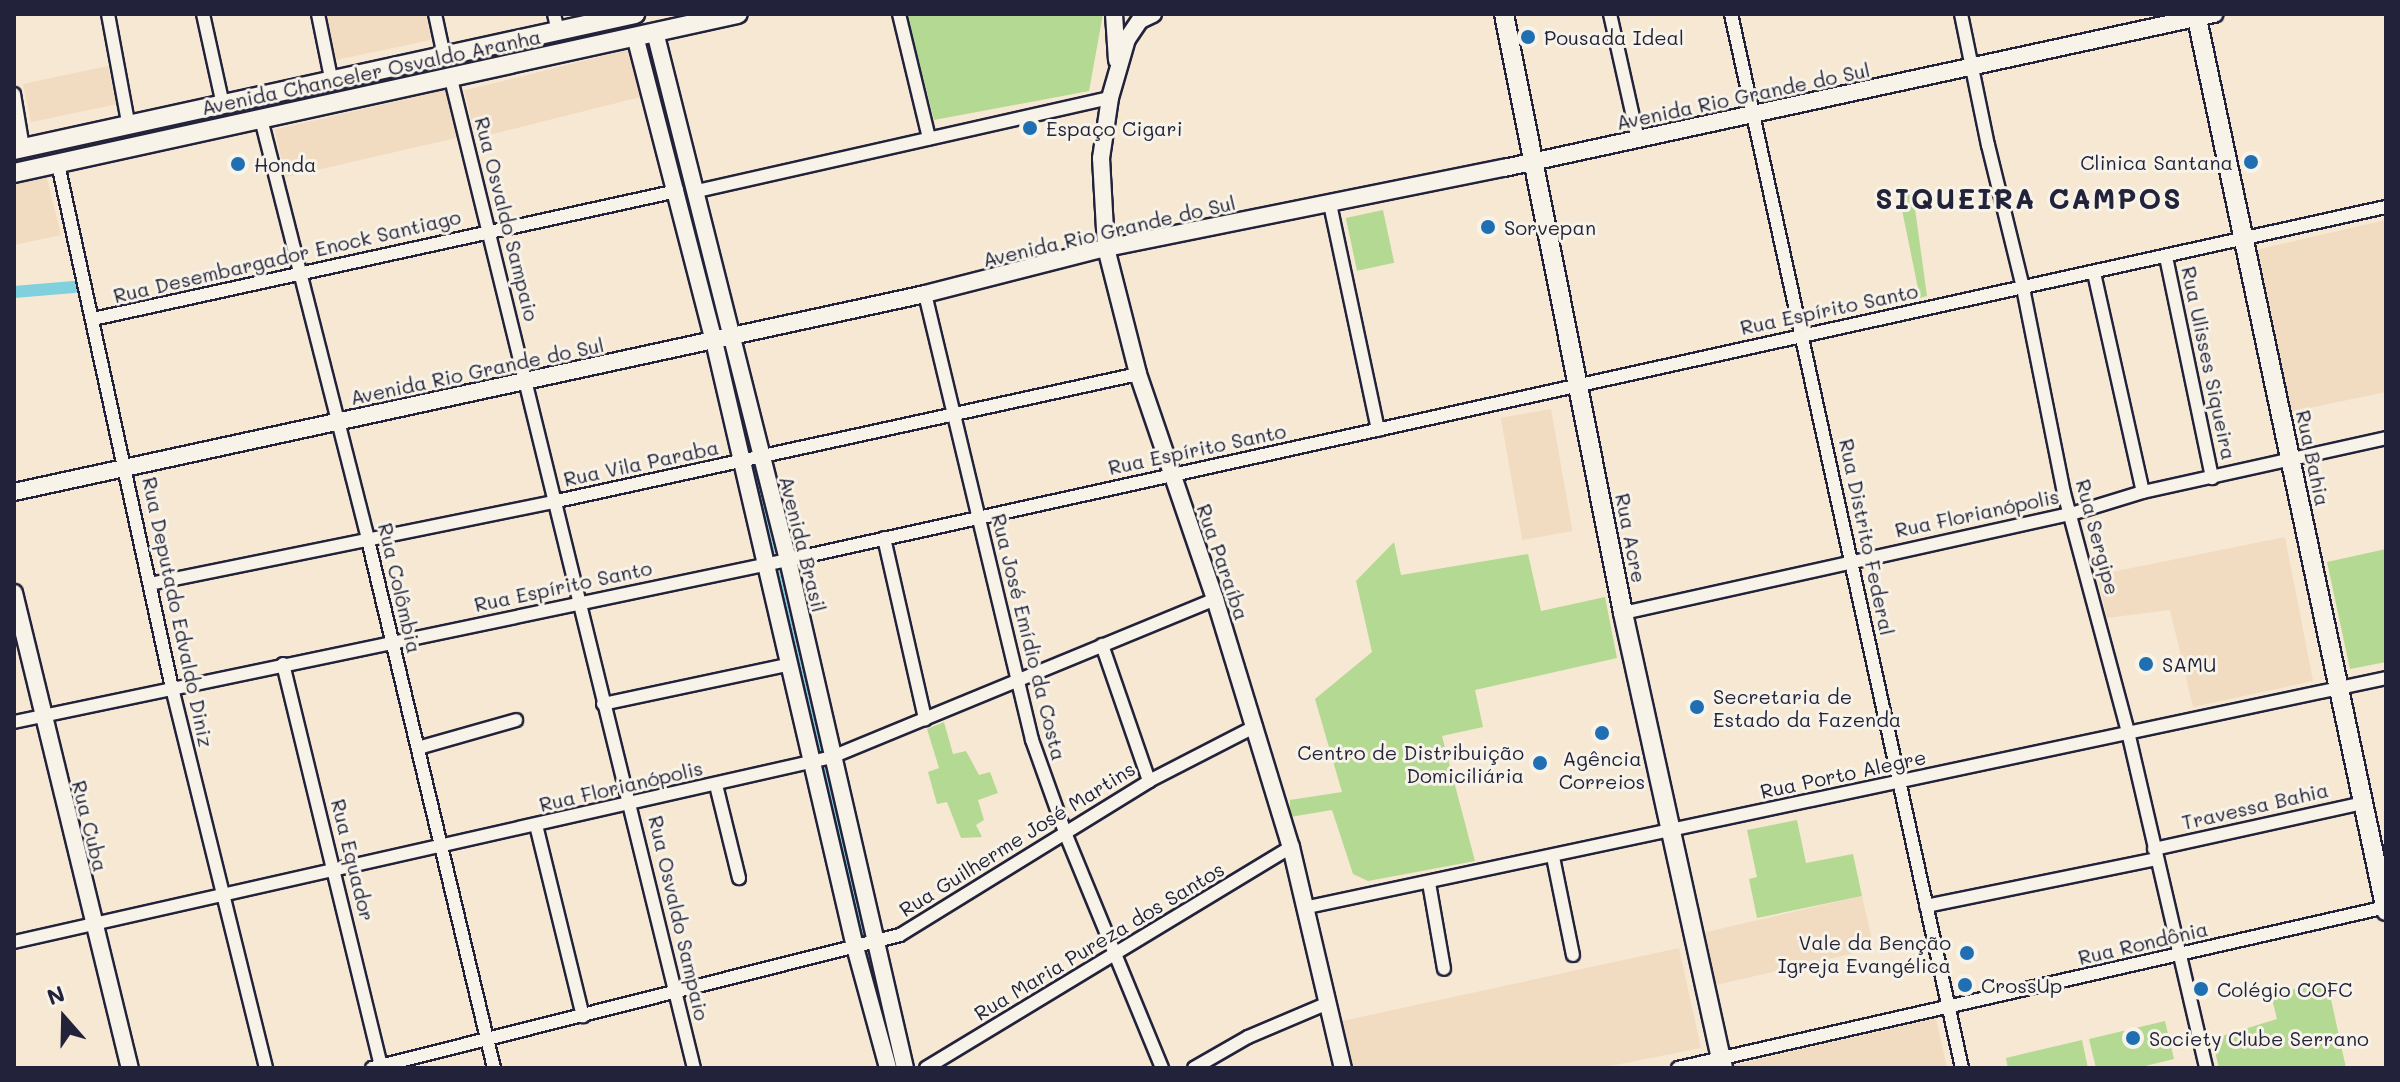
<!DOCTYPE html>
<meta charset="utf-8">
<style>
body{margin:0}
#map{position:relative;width:2400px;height:1082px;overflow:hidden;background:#f6e8d3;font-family:Mali,sans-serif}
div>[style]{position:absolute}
.built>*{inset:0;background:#f1dcc2;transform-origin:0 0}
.green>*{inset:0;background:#b4d993;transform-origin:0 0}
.stream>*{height:4px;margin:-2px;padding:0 2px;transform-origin:2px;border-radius:2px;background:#81d0dd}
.canal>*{height:12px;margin:-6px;padding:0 6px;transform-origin:6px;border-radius:6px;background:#81d0dd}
.roads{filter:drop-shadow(2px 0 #22223b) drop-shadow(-2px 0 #22223b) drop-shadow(0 2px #22223b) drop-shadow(0 -2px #22223b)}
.minor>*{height:12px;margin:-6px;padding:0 6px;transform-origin:6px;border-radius:6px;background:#f7f3e8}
.tertiary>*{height:16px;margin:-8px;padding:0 8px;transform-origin:8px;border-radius:8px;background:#f7f3e8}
.secondary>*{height:18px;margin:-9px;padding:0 9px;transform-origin:9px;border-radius:9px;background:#f7f3e8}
.dots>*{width:22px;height:22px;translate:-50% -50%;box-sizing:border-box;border:4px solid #f7f3e8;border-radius:50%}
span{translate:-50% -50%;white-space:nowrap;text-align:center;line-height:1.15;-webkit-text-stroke:6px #f7f3e8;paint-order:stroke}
.poi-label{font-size:20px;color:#22223b}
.left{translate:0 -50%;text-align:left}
.right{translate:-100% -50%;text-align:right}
.street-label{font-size:20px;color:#22223b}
.district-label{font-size:28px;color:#22223b;font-weight:700;letter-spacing:2px}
.frame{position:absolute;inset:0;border:16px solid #22223b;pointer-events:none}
.north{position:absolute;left:24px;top:978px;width:80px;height:80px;-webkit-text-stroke:6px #f7f3e8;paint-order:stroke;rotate:340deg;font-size:22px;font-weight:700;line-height:32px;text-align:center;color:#22223b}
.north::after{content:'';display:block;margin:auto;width:28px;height:36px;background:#22223b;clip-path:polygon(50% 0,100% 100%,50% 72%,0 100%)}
</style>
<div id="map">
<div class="built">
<div style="clip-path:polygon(326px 14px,426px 14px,431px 40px,336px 60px)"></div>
<div style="left:631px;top:49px;width:49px;height:172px;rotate:76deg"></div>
<div style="left:108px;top:66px;width:39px;height:87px;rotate:78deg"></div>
<div style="left:446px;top:90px;width:49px;height:176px;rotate:77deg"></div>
<div style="clip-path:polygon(46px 174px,61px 235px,14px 245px,14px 182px)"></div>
<div style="clip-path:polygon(2386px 220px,2386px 392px,2290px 412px,2256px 250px)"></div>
<div style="left:1551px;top:409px;width:124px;height:51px;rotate:80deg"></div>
<div style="clip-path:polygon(2285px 537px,2313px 681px,2193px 707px,2170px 610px,2107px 618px,2097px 575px)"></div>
<div style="left:1862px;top:896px;width:54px;height:164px;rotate:77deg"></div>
<div style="clip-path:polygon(1679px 948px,1701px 1048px,1600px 1068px,1351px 1068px,1342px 1021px)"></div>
<div style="clip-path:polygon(1936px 1018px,1947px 1068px,1729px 1068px,1729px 1066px)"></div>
</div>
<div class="green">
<div style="clip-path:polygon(907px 14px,1103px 14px,1089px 91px,934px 120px)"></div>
<div style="clip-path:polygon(1913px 194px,1927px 296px,1920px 298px,1899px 195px)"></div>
<div style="left:1383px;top:210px;width:54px;height:38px;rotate:78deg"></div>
<div style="clip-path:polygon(1394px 542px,1401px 575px,1528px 554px,1541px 611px,1605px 597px,1617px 658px,1475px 690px,1483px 727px,1442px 736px,1475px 861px,1368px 881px,1353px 874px,1332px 810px,1290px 817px,1290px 800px,1342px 792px,1315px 699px,1372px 652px,1356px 581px)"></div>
<div style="clip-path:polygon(2386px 549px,2386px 662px,2350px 669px,2327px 562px)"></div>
<div style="clip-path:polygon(944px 722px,953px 754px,966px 751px,979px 775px,990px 772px,998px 793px,978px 800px,984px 820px,976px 825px,982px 837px,961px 838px,947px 802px,937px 804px,928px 772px,939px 768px,927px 729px)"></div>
<div style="clip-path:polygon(1797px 820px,1806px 863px,1853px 854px,1862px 896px,1757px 918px,1749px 879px,1757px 877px,1747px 830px)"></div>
<div style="clip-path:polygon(2327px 981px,2346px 1068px,2219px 1068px,2212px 1039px,2277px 1019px,2271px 995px)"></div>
<div style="clip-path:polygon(2165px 1021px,2174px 1059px,2137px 1068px,2096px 1068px,2089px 1039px)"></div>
<div style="clip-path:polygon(2082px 1040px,2088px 1068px,2008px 1068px,2006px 1058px)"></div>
</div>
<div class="stream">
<div style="left:685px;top:192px;width:140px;rotate:76deg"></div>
<div style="left:725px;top:351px;width:102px;rotate:76.9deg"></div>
<div style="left:753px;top:469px;width:85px;rotate:76.5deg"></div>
<div style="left:778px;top:572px;width:183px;rotate:77deg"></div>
<div style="left:824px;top:769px;width:171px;rotate:77.2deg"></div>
<div style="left:866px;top:954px;width:99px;rotate:75.4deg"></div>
</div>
<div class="canal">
<div style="left:14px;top:292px;width:60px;rotate:-4.8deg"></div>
</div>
<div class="roads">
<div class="minor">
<div style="left:108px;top:14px;width:115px;rotate:79.5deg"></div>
<div style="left:203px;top:14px;width:93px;rotate:77.6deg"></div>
<div style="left:318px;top:14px;width:70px;rotate:78.5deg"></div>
<div style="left:435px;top:14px;width:43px;rotate:77.9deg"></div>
<div style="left:554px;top:14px;width:17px;rotate:77deg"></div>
<div style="left:899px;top:14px;width:128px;rotate:76.4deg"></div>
<div style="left:1610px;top:14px;width:128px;rotate:77.4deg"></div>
<div style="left:1731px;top:14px;width:1079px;rotate:77.64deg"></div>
<div style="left:1961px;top:14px;width:134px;rotate:78.4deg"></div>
<div style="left:1988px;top:145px;width:147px;rotate:76.2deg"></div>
<div style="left:2023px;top:288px;width:209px;rotate:78.7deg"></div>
<div style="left:2064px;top:493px;width:247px;rotate:75deg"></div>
<div style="left:2128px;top:732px;width:345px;rotate:76.9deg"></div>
<div style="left:451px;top:79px;width:1018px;rotate:76.2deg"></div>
<div style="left:14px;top:94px;width:55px;rotate:80.5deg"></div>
<div style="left:261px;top:119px;width:434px;rotate:75.7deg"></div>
<div style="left:368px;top:540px;width:543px;rotate:76.58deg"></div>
<div style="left:58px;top:164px;width:536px;rotate:77.73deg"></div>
<div style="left:172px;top:688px;width:391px;rotate:76.1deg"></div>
<div style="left:697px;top:191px;width:423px;rotate:-12.7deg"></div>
<div style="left:1330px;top:204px;width:231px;rotate:78deg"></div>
<div style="left:2166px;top:257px;width:226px;rotate:78.2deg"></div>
<div style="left:2094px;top:273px;width:224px;rotate:77.4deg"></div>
<div style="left:925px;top:294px;width:459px;rotate:76.5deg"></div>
<div style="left:1032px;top:740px;width:101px;rotate:70.3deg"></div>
<div style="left:1066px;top:835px;width:252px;rotate:67.6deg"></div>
<div style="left:93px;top:319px;width:598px;rotate:-12.36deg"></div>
<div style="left:884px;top:538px;width:186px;rotate:77.2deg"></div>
<div style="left:150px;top:584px;width:415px;rotate:-11.5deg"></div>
<div style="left:557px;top:501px;width:595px;rotate:-12.33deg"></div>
<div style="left:1623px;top:613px;width:459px;rotate:-12.5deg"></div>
<div style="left:2071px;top:514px;width:75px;rotate:-17deg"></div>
<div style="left:2143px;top:492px;width:249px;rotate:-12.5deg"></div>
<div style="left:1102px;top:645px;width:144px;rotate:70.9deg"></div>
<div style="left:283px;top:664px;width:414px;rotate:76.3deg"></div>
<div style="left:603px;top:704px;width:192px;rotate:-12deg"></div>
<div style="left:14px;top:722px;width:791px;rotate:-11.82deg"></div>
<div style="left:788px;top:560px;width:1637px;rotate:-12.46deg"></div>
<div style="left:418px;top:748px;width:102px;rotate:-15.9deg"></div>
<div style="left:716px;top:785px;width:96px;rotate:76.1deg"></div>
<div style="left:536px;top:825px;width:197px;rotate:76.2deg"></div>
<div style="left:2154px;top:849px;width:214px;rotate:-12.4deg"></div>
<div style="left:1553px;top:857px;width:100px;rotate:78.5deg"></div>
<div style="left:1429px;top:883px;width:87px;rotate:80.1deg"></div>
<div style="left:1926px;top:906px;width:236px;rotate:-11.5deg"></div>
<div style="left:1308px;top:907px;width:1102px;rotate:-11.99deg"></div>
<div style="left:14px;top:942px;width:839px;rotate:-12.74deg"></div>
<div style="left:832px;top:757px;width:414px;rotate:-22.4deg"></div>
<div style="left:372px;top:1068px;width:544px;rotate:-14.14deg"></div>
<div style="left:900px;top:935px;width:293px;rotate:-31.7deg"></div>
<div style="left:1149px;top:781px;width:120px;rotate:-27.2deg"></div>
<div style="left:926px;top:1068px;width:427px;rotate:-31.2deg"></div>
<div style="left:1194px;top:1068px;width:62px;rotate:-29.9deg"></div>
<div style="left:1248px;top:1037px;width:87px;rotate:-23deg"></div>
<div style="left:1678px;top:1068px;width:726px;rotate:-12.81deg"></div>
</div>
<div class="tertiary">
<div style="left:1114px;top:14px;width:46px;rotate:86.3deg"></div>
<div style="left:1153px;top:14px;width:14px;rotate:155deg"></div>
<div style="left:1140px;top:20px;width:23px;rotate:124deg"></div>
<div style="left:1127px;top:39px;width:61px;rotate:106.1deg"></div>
<div style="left:1110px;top:98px;width:61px;rotate:98.5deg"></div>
<div style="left:1101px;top:158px;width:90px;rotate:86.8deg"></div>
<div style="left:1106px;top:248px;width:130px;rotate:75.7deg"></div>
<div style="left:1138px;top:374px;width:238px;rotate:71.1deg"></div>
<div style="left:1215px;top:599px;width:259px;rotate:73deg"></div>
<div style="left:1291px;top:847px;width:227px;rotate:76.8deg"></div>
<div style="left:655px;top:32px;width:544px;rotate:75.86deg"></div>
<div style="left:788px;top:560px;width:521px;rotate:77.03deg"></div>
<div style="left:635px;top:36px;width:315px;rotate:75.5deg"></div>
<div style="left:714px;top:341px;width:622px;rotate:76.9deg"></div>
<div style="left:855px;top:947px;width:125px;rotate:74.7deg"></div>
<div style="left:14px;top:492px;width:932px;rotate:-12.26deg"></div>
<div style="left:925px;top:294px;width:187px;rotate:-14.3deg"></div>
<div style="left:1106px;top:248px;width:406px;rotate:-11.4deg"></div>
<div style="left:1504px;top:168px;width:727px;rotate:-12.24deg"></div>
<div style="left:14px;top:593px;width:489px;rotate:76.3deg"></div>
</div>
<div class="secondary">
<div style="left:1504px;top:14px;width:611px;rotate:78.76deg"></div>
<div style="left:1623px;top:613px;width:466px;rotate:77.6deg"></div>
<div style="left:2196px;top:14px;width:917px;rotate:78.04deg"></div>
<div style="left:14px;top:150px;width:636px;rotate:-12.35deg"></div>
<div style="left:14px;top:173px;width:741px;rotate:-12.39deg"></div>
</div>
</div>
<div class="dots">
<div style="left:1528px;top:37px;background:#1f6fb2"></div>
<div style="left:1030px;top:128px;background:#1f6fb2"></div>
<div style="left:2251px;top:162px;background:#1f6fb2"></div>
<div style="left:238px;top:164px;background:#1f6fb2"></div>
<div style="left:1488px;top:227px;background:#1f6fb2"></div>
<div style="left:2146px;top:664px;background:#1f6fb2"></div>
<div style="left:1697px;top:707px;background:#1f6fb2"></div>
<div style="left:1602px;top:733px;background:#1f6fb2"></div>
<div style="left:1540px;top:763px;background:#1f6fb2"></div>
<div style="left:1967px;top:953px;background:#1f6fb2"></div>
<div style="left:1965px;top:985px;background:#1f6fb2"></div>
<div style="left:2201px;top:989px;background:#1f6fb2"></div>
<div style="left:2133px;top:1038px;background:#1f6fb2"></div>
</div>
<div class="poi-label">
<span class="left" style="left:1544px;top:37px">Pousada Ideal</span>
<span class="left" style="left:1046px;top:128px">Espaço Cigari</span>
<span class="right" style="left:2233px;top:162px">Clinica Santana</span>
<span class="left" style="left:254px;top:164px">Honda</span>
<span class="left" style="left:1504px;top:227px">Sorvepan</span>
<span class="left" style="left:2162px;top:664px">SAMU</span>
<span class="left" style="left:1713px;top:708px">Secretaria de<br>Estado da Fazenda</span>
<span class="right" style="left:1524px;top:764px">Centro de Distribuição<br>Domiciliária</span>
<span style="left:1602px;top:770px">Agência<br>Correios</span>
<span class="right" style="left:1951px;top:954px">Vale da Benção<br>Igreja Evangélica</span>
<span class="left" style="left:1981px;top:985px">CrossUp</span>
<span class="left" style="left:2217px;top:989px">Colégio COFC</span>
<span class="left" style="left:2149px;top:1038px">Society Clube Serrano</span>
</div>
<div class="street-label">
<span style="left:371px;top:72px;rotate:-12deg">Avenida Chanceler Osvaldo Aranha</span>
<span style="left:1743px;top:96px;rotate:-12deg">Avenida Rio Grande do Sul</span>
<span style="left:507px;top:219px;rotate:76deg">Rua Osvaldo Sampaio</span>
<span style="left:1109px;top:231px;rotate:-13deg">Avenida Rio Grande do Sul</span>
<span style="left:287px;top:256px;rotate:-13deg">Rua Desembargador Enock Santiago</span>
<span style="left:1829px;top:309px;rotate:-12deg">Rua Espírito Santo</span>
<span style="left:2209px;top:363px;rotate:78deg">Rua Ulisses Siqueira</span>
<span style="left:477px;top:371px;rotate:-12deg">Avenida Rio Grande do Sul</span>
<span style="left:1197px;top:449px;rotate:-12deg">Rua Espírito Santo</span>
<span style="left:2313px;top:458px;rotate:78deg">Rua Bahia</span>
<span style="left:641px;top:463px;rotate:-12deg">Rua Vila Paraba</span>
<span style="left:1977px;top:513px;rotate:-12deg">Rua Florianópolis</span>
<span style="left:1867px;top:537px;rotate:78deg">Rua Distrito Federal</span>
<span style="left:2098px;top:537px;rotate:75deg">Rua Sergipe</span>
<span style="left:1631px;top:538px;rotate:79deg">Rua Acre</span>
<span style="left:803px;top:544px;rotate:76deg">Avenida Brasil</span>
<span style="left:1223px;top:562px;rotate:71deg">Rua Paraíba</span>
<span style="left:563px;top:586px;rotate:-12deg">Rua Espírito Santo</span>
<span style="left:400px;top:588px;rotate:77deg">Rua Colômbia</span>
<span style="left:178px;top:612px;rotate:78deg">Rua Deputado Edvaldo Diniz</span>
<span style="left:1029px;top:637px;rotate:76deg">Rua José Emídio da Costa</span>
<span style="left:1843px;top:774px;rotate:-12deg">Rua Porto Alegre</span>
<span style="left:621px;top:786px;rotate:-13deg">Rua Florianópolis</span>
<span style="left:2255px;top:806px;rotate:-13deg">Travessa Bahia</span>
<span style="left:90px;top:826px;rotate:76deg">Rua Cuba</span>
<span style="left:1017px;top:839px;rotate:-32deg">Rua Guilherme José Martins</span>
<span style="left:353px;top:860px;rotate:76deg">Rua Equador</span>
<span style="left:679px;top:918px;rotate:77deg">Rua Osvaldo Sampaio</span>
<span style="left:1099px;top:941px;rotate:-31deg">Rua Maria Pureza dos Santos</span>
<span style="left:2143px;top:943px;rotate:-13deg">Rua Rondônia</span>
</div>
<div class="district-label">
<span style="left:2029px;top:198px">SIQUEIRA CAMPOS</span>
</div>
<div class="frame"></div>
<div class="north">N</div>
</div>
